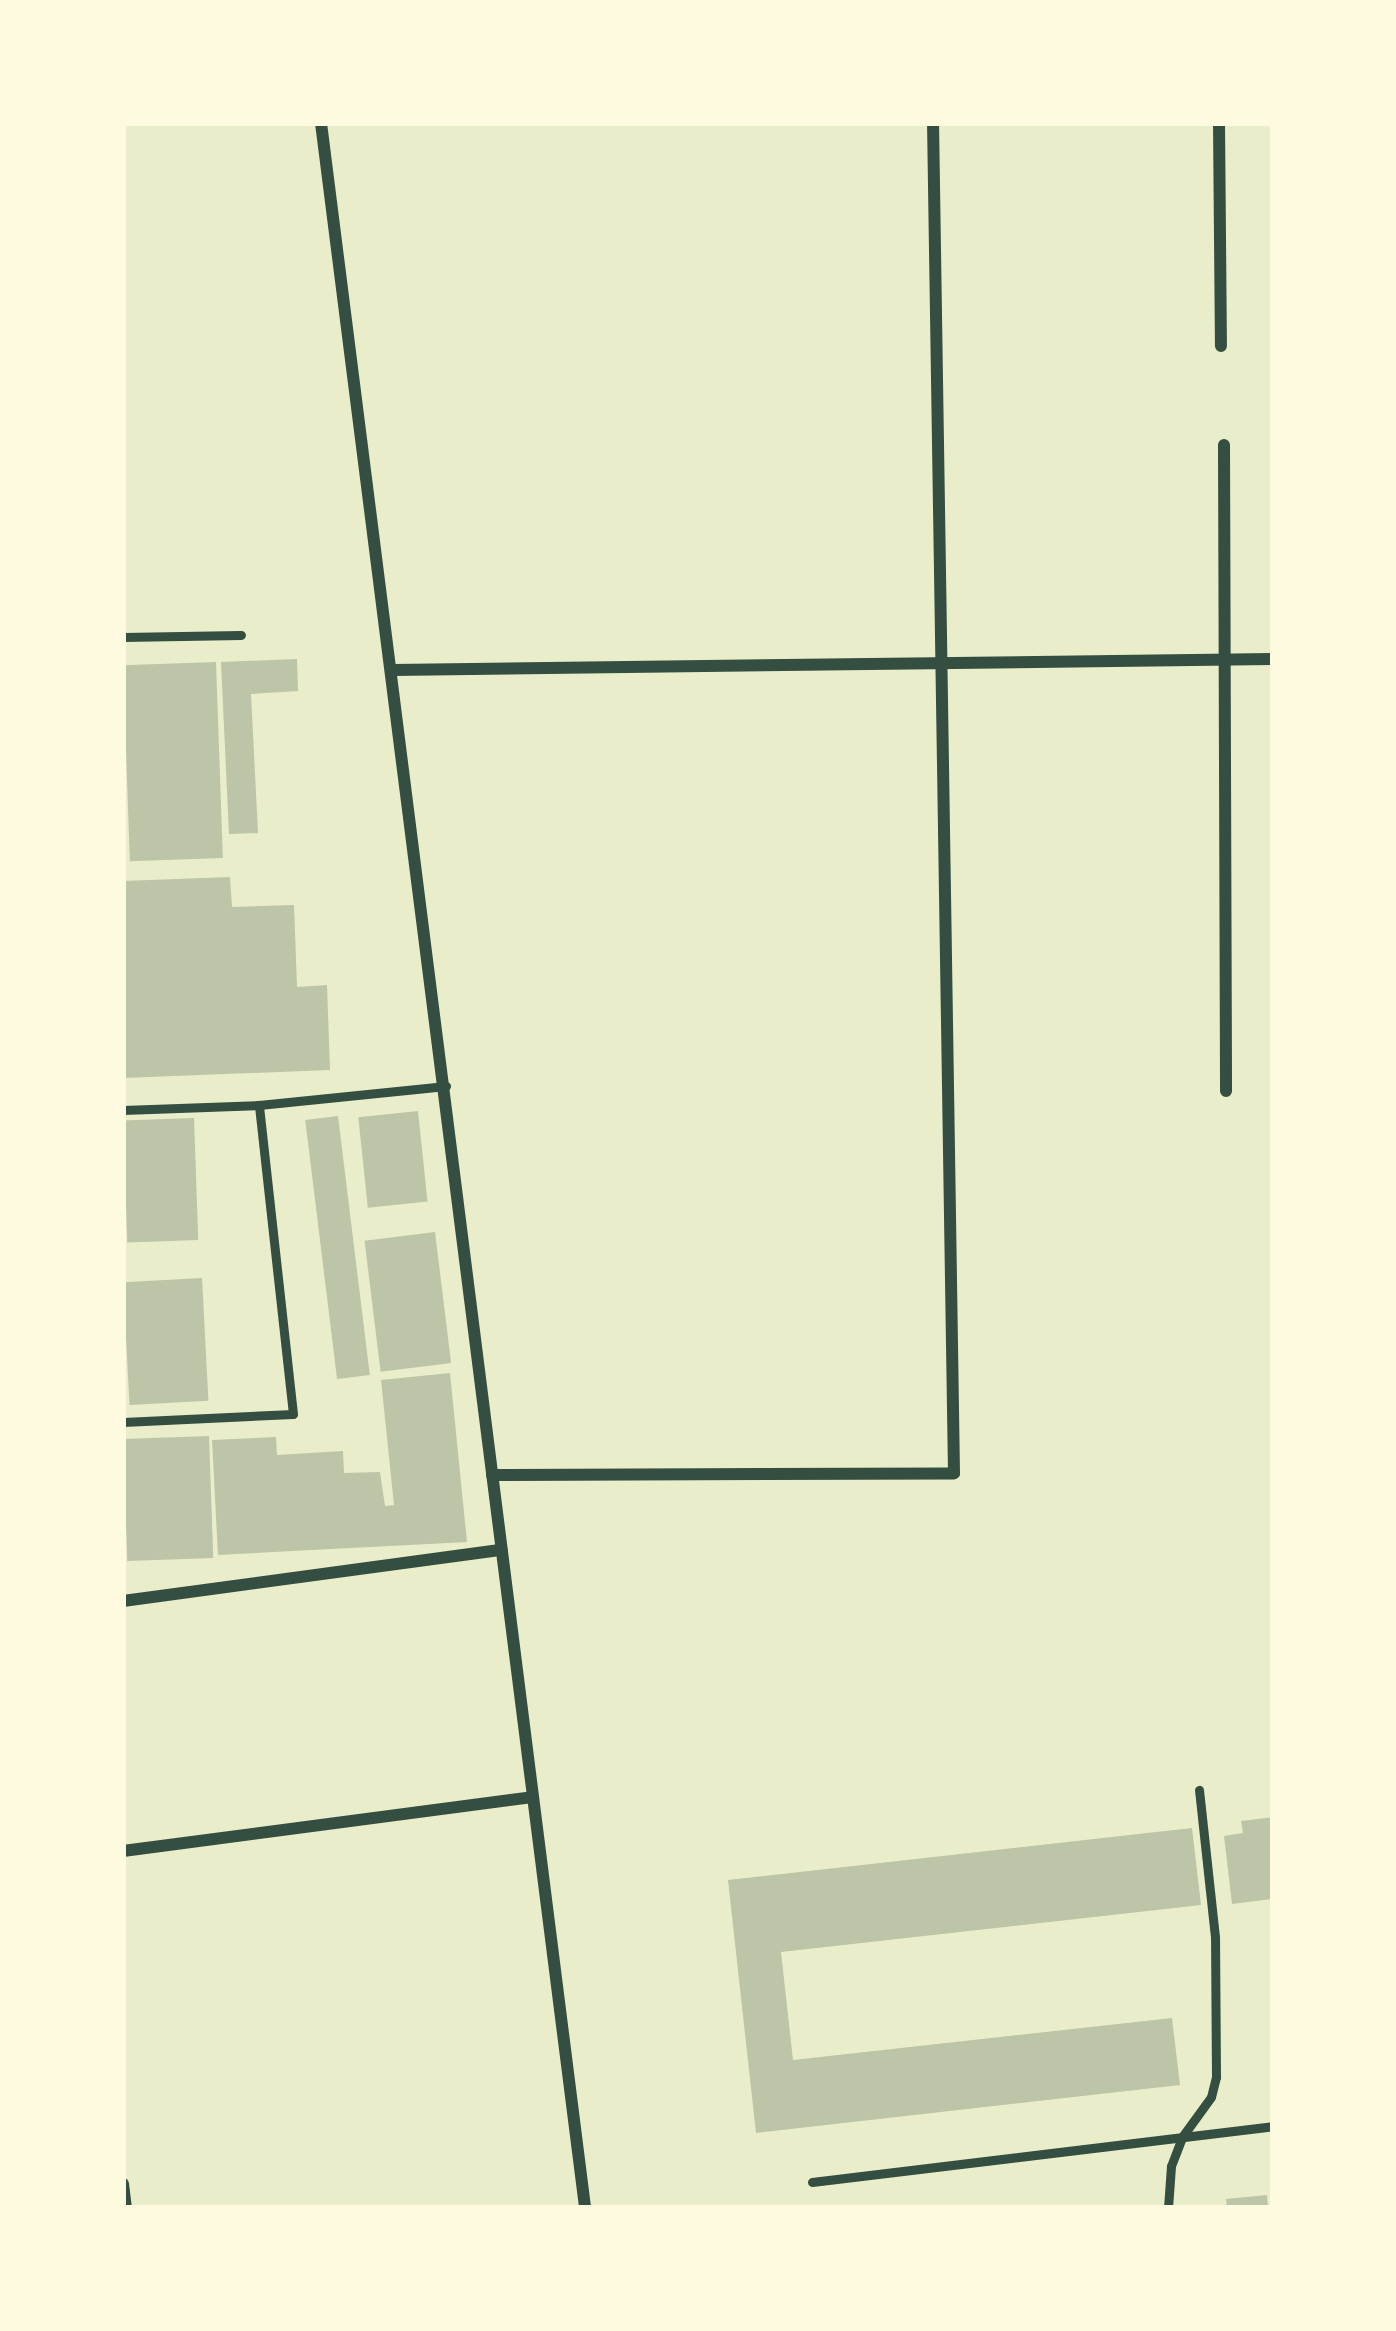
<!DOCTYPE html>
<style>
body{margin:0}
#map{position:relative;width:1396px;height:2331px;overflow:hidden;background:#e9edc9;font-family:Ubuntu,sans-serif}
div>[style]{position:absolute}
.building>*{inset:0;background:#bcc5a7;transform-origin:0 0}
.service>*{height:9px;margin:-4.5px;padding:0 4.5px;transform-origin:4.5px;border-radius:4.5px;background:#344e41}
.minor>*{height:12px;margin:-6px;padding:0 6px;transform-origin:6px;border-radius:6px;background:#344e41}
span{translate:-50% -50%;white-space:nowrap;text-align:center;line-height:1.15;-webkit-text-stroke:9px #fefae0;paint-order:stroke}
.frame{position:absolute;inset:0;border:126px solid #fefae0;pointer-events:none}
</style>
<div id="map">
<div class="building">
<div style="clip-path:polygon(297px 659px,298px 691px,251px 694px,258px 833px,229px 834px,221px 662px)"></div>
<div style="left:216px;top:662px;width:196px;height:93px;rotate:88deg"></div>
<div style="clip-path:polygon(230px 877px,232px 907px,294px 905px,297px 987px,327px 985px,330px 1070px,123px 1078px,123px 881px)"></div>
<div style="left:418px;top:1111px;width:91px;height:60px;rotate:84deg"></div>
<div style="left:338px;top:1116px;width:261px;height:33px;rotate:83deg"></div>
<div style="left:194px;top:1118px;width:122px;height:71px;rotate:88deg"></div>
<div style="left:435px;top:1232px;width:132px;height:71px;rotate:83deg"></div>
<div style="left:202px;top:1278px;width:123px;height:79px;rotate:87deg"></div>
<div style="clip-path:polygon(450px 1373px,467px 1542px,218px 1555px,212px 1440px,276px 1437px,277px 1455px,343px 1451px,344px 1473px,380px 1472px,385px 1506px,394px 1505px,381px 1380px)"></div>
<div style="left:209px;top:1436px;width:122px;height:86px;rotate:88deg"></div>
<div style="clip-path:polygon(1273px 1817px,1273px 1899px,1232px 1904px,1224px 1836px,1243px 1833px,1241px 1821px)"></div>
<div style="clip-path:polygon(1192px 1828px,1201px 1905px,781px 1952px,793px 2060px,1172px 2018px,1180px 2085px,756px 2133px,728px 1880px)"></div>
<div style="clip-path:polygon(1267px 2195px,1268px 2208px,1227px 2208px,1226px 2199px)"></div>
</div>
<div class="service">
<div style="left:123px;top:637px;width:118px;rotate:-1deg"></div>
<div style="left:123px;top:1110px;width:136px;rotate:-2.1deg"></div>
<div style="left:259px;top:1105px;width:188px;rotate:-5.8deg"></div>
<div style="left:123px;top:1422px;width:170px;rotate:-2.7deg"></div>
<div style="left:293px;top:1414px;width:311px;rotate:-96.3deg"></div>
<div style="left:812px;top:2182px;width:464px;rotate:-6.9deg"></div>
<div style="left:1168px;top:2208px;width:42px;rotate:-85.9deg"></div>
<div style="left:1171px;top:2166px;width:31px;rotate:-69deg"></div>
<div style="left:1182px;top:2137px;width:49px;rotate:-54.1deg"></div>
<div style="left:1211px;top:2097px;width:21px;rotate:-76deg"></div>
<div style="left:1216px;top:2077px;width:140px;rotate:-90.4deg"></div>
<div style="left:1215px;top:1937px;width:148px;rotate:-96.2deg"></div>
</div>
<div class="minor">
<div style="left:321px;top:123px;width:2102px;rotate:82.78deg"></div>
<div style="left:1219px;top:123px;width:223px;rotate:89.5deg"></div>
<div style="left:1224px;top:445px;width:646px;rotate:89.82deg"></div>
<div style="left:393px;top:670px;width:880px;rotate:-0.72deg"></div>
<div style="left:492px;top:1475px;width:462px;rotate:-0.2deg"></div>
<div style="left:954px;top:1473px;width:1350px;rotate:-90.89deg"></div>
<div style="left:123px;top:1601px;width:382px;rotate:-7.7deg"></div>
<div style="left:123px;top:1851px;width:413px;rotate:-7.5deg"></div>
<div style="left:123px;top:2184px;width:24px;rotate:83deg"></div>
</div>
<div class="frame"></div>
</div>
